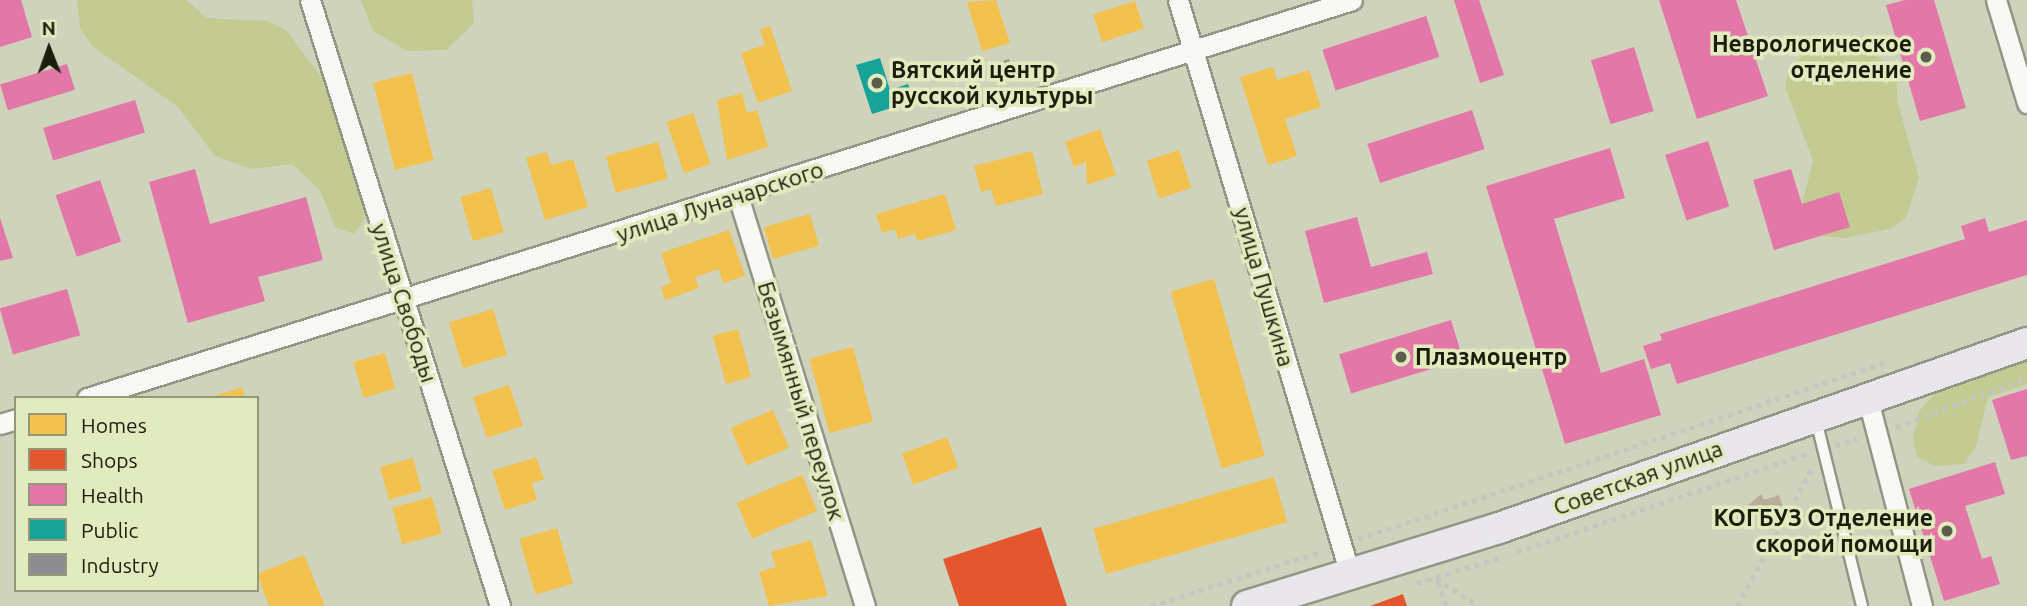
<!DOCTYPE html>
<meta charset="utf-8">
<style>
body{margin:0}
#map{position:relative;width:2027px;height:606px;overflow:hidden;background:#cfd3bc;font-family:Ubuntu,sans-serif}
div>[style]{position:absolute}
.green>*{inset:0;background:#c3cb93}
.homes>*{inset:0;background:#f2c14e;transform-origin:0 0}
.shops>*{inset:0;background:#e4572e}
.health>*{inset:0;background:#e377a8;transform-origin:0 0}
.public>*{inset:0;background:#17a398}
.industry>*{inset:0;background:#8d8d92;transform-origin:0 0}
.building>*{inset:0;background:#baad98}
.path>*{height:4.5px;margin-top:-2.25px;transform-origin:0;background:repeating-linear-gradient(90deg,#c5c6bf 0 5px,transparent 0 10px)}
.roads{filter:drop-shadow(2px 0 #939684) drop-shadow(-2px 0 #939684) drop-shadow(0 2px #939684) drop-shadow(0 -2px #939684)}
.lane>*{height:10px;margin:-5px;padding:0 5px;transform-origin:5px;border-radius:5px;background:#f8f8f5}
.street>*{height:19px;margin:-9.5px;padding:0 9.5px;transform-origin:9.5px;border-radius:9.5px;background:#f8f8f5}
.primary>*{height:30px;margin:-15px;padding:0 15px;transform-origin:15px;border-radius:15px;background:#e9e7ec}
.dots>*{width:19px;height:19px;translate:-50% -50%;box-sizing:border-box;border:4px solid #e2eabf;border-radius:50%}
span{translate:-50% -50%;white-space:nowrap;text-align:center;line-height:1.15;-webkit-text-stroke:7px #e2eabf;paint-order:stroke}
.poi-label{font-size:23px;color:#1b1e0d;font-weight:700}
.right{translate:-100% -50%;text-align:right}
.left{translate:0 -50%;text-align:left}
.street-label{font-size:23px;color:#1b1e0d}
.legend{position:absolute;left:14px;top:396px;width:245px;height:196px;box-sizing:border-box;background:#e2eabf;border:2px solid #929878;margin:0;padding:9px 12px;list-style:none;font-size:21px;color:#1b1e0d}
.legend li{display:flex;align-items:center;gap:14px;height:35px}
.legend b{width:35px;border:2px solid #929878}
.north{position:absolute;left:14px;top:14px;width:70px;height:70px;-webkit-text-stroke:5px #e2eabf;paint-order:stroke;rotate:359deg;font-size:19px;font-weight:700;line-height:28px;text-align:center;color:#1b1e0d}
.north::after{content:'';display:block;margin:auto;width:24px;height:32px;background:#1b1e0d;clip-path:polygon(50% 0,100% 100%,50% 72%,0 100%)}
</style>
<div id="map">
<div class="green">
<div style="clip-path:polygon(77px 0,186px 0,207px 18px,268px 21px,286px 30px,322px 78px,362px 198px,365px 218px,354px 234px,335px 227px,320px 190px,292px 164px,252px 169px,215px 156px,178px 107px,92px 46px,80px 29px)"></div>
<div style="clip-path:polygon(361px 0,472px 0,474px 23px,446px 50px,407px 51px,373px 31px)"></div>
<div style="clip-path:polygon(1844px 43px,1864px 47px,1897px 70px,1897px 100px,1919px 178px,1906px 218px,1890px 229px,1844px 238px,1822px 236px,1805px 224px,1802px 204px,1813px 161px,1785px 87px,1789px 67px,1804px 55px)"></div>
<div style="clip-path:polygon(2027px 360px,2027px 384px,1988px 397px,1976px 447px,1964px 464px,1935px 466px,1917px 457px,1913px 437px,1919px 411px,1938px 390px)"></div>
</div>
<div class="homes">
<div style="clip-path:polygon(996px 0,1010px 43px,982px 51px,967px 2px)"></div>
<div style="left:1135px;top:1px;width:29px;height:44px;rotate:72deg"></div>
<div style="clip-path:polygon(770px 26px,792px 91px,758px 103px,741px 53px,765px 45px,760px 29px)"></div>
<div style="clip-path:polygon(1273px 67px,1277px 80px,1309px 70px,1321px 107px,1285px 119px,1297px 156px,1268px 165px,1240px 77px)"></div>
<div style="left:412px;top:73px;width:90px;height:40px;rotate:76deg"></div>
<div style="clip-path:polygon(742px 93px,747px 113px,757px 110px,768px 147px,727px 160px,717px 100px)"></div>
<div style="left:693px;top:113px;width:54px;height:28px;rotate:71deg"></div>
<div style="clip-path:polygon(1100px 129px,1116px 175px,1087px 185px,1086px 162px,1074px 167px,1065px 142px)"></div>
<div style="left:658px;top:142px;width:38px;height:54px;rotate:75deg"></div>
<div style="left:1179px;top:150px;width:40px;height:34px;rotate:72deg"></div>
<div style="clip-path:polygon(1032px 151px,1043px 194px,996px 206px,991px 189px,981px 192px,974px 166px)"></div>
<div style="clip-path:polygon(547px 152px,551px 165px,573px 159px,588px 207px,545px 220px,526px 158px)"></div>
<div style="left:491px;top:188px;width:46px;height:32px;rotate:74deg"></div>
<div style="clip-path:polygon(945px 194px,956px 230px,917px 241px,915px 234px,898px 239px,895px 229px,882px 233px,876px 214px)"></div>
<div style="left:810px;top:214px;width:33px;height:48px;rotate:74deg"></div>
<div style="clip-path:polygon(729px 230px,745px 276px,723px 283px,719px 269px,695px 277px,699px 288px,665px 300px,661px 287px,671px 283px,661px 253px)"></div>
<div style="left:1214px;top:279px;width:184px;height:45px;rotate:74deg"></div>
<div style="left:493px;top:309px;width:48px;height:46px;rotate:73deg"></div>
<div style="left:738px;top:329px;width:50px;height:26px;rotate:75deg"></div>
<div style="left:853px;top:347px;width:77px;height:45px;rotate:75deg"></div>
<div style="left:385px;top:353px;width:37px;height:33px;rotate:74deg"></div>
<div style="left:509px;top:385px;width:43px;height:38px;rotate:71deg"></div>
<div style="clip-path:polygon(242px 387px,245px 398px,212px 398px,212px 397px)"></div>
<div style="left:773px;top:410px;width:41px;height:46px;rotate:67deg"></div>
<div style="left:947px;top:437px;width:33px;height:48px;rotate:70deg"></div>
<div style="clip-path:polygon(536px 457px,544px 479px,532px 483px,537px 500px,505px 510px,492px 471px)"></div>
<div style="left:413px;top:458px;width:34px;height:34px;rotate:75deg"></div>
<div style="left:802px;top:475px;width:39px;height:71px;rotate:67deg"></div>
<div style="left:1274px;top:477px;width:47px;height:188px;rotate:74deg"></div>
<div style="left:432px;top:497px;width:38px;height:41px;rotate:75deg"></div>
<div style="left:557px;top:528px;width:58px;height:39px;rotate:74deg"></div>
<div style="clip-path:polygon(811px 540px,828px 596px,769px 606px,759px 572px,776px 567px,771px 552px)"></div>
<div style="clip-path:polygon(304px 555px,325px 606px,269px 606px,257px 574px)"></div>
</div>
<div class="shops">
<div style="clip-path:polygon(1041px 527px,1067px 606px,959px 606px,943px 559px)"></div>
<div style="clip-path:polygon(1403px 594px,1407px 606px,1370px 606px)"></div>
</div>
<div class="health">
<div style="clip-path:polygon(0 0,21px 0,32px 37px,0 47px)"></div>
<div style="clip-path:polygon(1454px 0,1479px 0,1504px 75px,1480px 83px)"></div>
<div style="clip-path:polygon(1659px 0,1736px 0,1768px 96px,1697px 119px)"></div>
<div style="clip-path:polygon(1905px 0,1934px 0,1966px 108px,1920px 121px,1886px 5px)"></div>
<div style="left:1426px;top:16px;width:43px;height:109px;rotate:72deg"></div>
<div style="left:1634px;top:47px;width:67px;height:45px;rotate:73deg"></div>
<div style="left:67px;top:64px;width:27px;height:70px;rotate:73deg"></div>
<div style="left:135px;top:100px;width:34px;height:96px;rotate:73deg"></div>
<div style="left:1472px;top:110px;width:41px;height:110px;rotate:72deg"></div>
<div style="left:1708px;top:141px;width:69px;height:45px;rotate:72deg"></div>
<div style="clip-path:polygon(1610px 148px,1625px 198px,1554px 219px,1601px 373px,1644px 359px,1661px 415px,1565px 444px,1486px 186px)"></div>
<div style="clip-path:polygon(195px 169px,210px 224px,306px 197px,323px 260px,258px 277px,265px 301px,188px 323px,149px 182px)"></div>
<div style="clip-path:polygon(1791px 169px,1802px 204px,1839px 192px,1850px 227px,1774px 250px,1753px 180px)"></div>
<div style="left:100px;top:180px;width:65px;height:47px;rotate:71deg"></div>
<div style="clip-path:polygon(1357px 217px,1371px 267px,1427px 252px,1433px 274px,1324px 303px,1305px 231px)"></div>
<div style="clip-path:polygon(0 218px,13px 258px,0 261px)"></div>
<div style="clip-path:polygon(1985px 218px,1989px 232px,2027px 220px,2027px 275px,1677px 384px,1670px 363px,1651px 369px,1643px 346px,1662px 340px,1660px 334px,1965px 239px,1961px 226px)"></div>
<div style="left:67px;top:289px;width:48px;height:70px;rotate:74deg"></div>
<div style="left:1451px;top:320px;width:41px;height:117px;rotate:73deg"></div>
<div style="clip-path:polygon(2027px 389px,2027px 456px,2011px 460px,1992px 400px)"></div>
<div style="clip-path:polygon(1995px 462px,2005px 494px,1965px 506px,1982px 559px,1991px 556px,2000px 584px,1944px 601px,1909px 489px)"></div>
</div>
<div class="public">
<div style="clip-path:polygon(880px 58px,890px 90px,908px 84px,914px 101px,872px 114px,856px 65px)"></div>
</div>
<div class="industry">
<div style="left:1009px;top:59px;width:13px;height:23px;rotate:72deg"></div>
</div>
<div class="building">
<div style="clip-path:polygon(1761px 494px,1764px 500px,1779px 495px,1783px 507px,1750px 518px,1746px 507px)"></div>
</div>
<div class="path">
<div style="left:1896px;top:427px;width:140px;rotate:-20.5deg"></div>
<div style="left:1835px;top:445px;width:23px;rotate:-15deg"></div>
<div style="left:1358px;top:539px;width:558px;rotate:-18.5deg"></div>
<div style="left:1517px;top:552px;width:309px;rotate:-18.7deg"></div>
<div style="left:1417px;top:583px;width:89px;rotate:-17deg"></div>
<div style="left:1151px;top:606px;width:181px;rotate:-17.7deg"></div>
<div style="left:1446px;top:606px;width:29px;rotate:-110deg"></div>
<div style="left:1436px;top:579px;width:51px;rotate:32.1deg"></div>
<div style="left:1737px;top:606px;width:156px;rotate:-61.3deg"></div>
</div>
<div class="roads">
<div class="lane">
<div style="left:1816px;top:420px;width:192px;rotate:76.1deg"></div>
</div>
<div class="street">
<div style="left:310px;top:0;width:635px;rotate:72.59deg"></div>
<div style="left:1178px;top:0;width:599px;rotate:73.32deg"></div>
<div style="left:1996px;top:0;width:108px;rotate:73.2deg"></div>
<div style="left:738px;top:196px;width:429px;rotate:72.8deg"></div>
<div style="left:87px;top:398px;width:1326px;rotate:-17.46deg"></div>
<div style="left:1868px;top:400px;width:213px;rotate:75.3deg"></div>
<div style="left:0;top:424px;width:17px;rotate:-17deg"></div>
</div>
<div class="primary">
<div style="left:1247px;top:606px;width:261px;rotate:-17.2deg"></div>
<div style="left:1496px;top:529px;width:563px;rotate:-19.3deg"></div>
</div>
</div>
<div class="dots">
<div style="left:1926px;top:57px;background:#5a5d4a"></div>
<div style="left:877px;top:83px;background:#5a5d4a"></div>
<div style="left:1401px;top:357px;background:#5a5d4a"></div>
<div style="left:1947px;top:531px;background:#5a5d4a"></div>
</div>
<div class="poi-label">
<span class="right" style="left:1912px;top:57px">Неврологическое<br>отделение</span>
<span class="left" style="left:891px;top:83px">Вятский центр<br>русской культуры</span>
<span class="left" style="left:1415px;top:357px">Плазмоцентр</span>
<span class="right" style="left:1933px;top:531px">КОГБУЗ Отделение<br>скорой помощи</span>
</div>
<div class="street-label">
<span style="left:720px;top:202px;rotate:-18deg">улица Луначарского</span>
<span style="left:1264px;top:287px;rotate:74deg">улица Пушкина</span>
<span style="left:404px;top:303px;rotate:72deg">улица Свободы</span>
<span style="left:801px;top:401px;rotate:73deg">Безымянный переулок</span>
<span style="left:1638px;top:478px;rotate:-20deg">Советская улица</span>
</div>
<ul class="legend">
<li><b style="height:19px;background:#f2c14e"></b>Homes</li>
<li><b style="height:19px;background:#e4572e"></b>Shops</li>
<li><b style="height:19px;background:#e377a8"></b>Health</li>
<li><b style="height:19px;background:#17a398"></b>Public</li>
<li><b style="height:19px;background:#8d8d92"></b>Industry</li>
</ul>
<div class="north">N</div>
</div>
